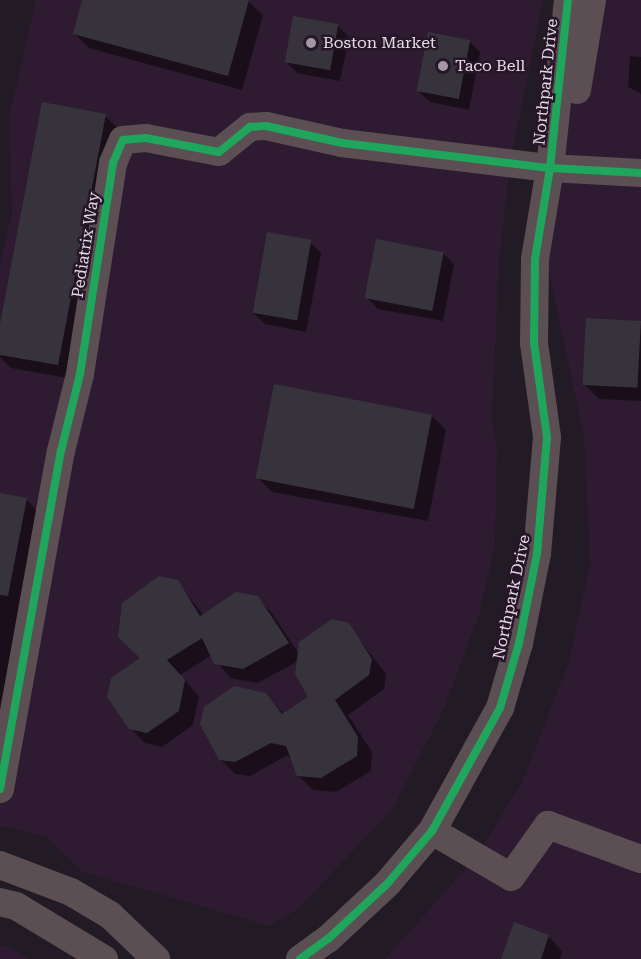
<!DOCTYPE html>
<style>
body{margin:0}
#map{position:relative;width:641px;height:959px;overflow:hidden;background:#221a24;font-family:"Roboto Serif",serif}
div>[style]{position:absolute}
.built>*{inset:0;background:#2f1b31}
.shadow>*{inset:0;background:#0007}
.building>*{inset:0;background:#37333c;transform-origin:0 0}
.minor>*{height:28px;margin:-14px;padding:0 14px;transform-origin:14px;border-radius:14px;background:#5b4f54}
.cycleway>*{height:8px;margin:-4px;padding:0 4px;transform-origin:4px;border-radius:4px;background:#20a55d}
.dots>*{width:16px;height:16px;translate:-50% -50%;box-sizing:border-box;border:3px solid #261628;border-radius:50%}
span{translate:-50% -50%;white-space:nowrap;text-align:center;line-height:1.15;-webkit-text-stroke:5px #261628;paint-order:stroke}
.poi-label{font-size:16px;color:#e7dbe8}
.left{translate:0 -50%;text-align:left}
.street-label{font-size:16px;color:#e7dbe8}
</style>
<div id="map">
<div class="built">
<div style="clip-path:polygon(36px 0,543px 0,510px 163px,499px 263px,492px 418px,497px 446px,495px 546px,479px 615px,445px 706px,394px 807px,299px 908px,270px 926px,83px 872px,46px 837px,0 826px,0 263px,12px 213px,9px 117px)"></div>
<div style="clip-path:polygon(592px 0,641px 0,641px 959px,385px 959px,476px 857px,522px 782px,569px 662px,590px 564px,584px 437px,548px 267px,564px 144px)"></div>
<div style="clip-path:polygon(0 945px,9px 947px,28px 959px,0 959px)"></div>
</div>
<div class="shadow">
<div style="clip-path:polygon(83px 0,248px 1px,263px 15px,242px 90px,89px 48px,74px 33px)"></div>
<div style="clip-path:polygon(337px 25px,349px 37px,340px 81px,297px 73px,286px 62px)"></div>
<div style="clip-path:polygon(469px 41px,480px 52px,469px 110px,430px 102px,418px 91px)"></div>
<div style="clip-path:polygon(630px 56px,641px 57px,641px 94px,628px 87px)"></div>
<div style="clip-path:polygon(105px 116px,120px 130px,73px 379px,11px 368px,0 357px,0 332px)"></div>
<div style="clip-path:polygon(310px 242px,321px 253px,306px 332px,265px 324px,253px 313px)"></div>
<div style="clip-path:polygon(443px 253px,454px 264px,443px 321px,378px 309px,367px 298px)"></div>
<div style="clip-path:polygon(641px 322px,641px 401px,599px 399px,584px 384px)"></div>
<div style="clip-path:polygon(431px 415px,446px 430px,428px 521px,272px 492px,258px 478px)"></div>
<div style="clip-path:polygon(0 495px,26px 499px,40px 514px,0 727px)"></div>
<div style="clip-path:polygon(177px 582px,204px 616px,257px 598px,272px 613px,299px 654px,348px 625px,386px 674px,384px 689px,348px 715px,372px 752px,371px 771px,336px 792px,313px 790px,298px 775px,292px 758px,286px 756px,250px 776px,235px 774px,220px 759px,265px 694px,284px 714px,310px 697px,298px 661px,258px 683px,230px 678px,212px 655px,180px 675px,199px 696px,193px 725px,162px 747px,145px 743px,130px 728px,142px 658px)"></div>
<div style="clip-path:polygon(548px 936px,562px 951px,560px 959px,503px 959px)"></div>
</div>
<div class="building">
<div style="clip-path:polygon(82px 0,249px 0,228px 76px,73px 34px)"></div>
<div style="left:293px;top:16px;width:46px;height:47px;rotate:10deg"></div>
<div style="left:428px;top:32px;width:43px;height:60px;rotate:11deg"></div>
<div style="clip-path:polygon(42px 102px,106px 114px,58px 365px,0 355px,0 324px)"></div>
<div style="left:267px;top:232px;width:45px;height:82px;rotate:10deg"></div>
<div style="left:376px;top:239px;width:69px;height:60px;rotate:11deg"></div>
<div style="left:586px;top:318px;width:55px;height:67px;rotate:3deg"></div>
<div style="left:274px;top:384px;width:161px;height:96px;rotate:11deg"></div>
<div style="clip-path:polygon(0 493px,27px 498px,8px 596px,0 595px)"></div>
<div style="clip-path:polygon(159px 576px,178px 580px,200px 616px,236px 592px,258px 596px,289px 643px,243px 669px,214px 664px,202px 638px,167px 660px,185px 680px,179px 711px,147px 733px,129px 729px,107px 697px,111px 678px,140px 658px,118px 637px,122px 603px)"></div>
<div style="clip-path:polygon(332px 619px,349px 623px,372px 659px,369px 675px,335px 700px,358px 737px,357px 756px,321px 778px,297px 776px,286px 746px,271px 743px,235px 762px,219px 760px,200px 724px,204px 707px,234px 686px,266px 693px,282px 714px,308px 697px,295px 674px,299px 642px)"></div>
<div style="clip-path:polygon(514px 922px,549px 935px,541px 959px,501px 959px)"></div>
</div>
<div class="minor">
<div style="left:577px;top:90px;width:91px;rotate:-80.5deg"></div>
<div style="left:0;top:789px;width:343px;rotate:-79.8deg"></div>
<div style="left:61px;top:451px;width:79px;rotate:-76.1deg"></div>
<div style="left:80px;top:374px;width:214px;rotate:-81.1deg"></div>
<div style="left:113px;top:163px;width:25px;rotate:-67deg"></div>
<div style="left:123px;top:140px;width:23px;rotate:-5deg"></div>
<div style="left:146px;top:138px;width:74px;rotate:10.9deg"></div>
<div style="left:219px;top:152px;width:40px;rotate:-39deg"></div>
<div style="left:250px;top:127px;width:16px;rotate:-4deg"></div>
<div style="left:266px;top:126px;width:78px;rotate:12.6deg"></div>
<div style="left:342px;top:143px;width:209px;rotate:6.9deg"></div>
<div style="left:550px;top:168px;width:91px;rotate:3.1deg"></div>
<div style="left:432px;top:831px;width:91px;rotate:30.2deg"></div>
<div style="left:511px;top:877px;width:64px;rotate:-54.6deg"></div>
<div style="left:548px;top:825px;width:99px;rotate:20.1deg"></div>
<div style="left:0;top:865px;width:76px;rotate:20.8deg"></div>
<div style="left:71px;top:892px;width:45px;rotate:30.5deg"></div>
<div style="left:110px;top:915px;width:64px;rotate:43.7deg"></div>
<div style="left:0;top:902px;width:16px;rotate:14deg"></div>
<div style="left:16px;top:906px;width:103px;rotate:31.1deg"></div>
<div style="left:300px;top:959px;width:34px;rotate:-36deg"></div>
<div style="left:328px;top:939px;width:81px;rotate:-43deg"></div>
<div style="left:387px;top:884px;width:70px;rotate:-49.7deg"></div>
<div style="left:432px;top:831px;width:141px;rotate:-61.1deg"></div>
<div style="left:500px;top:708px;width:68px;rotate:-73.7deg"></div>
<div style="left:519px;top:643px;width:91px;rotate:-78.6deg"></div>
<div style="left:537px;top:554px;width:117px;rotate:-85.1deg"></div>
<div style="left:547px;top:437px;width:95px;rotate:-97.9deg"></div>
<div style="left:534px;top:343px;width:84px;rotate:-89.3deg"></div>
<div style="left:535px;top:259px;width:92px;rotate:-80.6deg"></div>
<div style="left:550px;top:168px;width:169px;rotate:-83.9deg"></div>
</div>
<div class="cycleway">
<div style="left:0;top:789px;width:343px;rotate:-79.8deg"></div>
<div style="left:61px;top:451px;width:79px;rotate:-76.1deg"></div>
<div style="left:80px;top:374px;width:214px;rotate:-81.1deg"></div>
<div style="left:113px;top:163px;width:25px;rotate:-67deg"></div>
<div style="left:123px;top:140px;width:23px;rotate:-5deg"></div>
<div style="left:146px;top:138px;width:74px;rotate:10.9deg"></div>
<div style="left:219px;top:152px;width:40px;rotate:-39deg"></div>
<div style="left:250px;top:127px;width:16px;rotate:-4deg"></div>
<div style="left:266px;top:126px;width:78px;rotate:12.6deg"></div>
<div style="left:342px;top:143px;width:209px;rotate:6.9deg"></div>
<div style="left:550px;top:168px;width:91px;rotate:3.1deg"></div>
<div style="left:300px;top:959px;width:34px;rotate:-36deg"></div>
<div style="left:328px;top:939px;width:81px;rotate:-43deg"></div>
<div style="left:387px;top:884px;width:70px;rotate:-49.7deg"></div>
<div style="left:432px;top:831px;width:141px;rotate:-61.1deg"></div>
<div style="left:500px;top:708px;width:68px;rotate:-73.7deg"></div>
<div style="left:519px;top:643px;width:91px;rotate:-78.6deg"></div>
<div style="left:537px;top:554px;width:117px;rotate:-85.1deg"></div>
<div style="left:547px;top:437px;width:95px;rotate:-97.9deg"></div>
<div style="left:534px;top:343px;width:84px;rotate:-89.3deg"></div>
<div style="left:535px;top:259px;width:92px;rotate:-80.6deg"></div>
<div style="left:550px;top:168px;width:169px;rotate:-83.9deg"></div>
</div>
<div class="dots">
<div style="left:311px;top:43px;background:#a297a3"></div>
<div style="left:443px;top:66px;background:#a297a3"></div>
</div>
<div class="poi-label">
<span class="left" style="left:323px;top:43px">Boston Market</span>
<span class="left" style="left:455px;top:66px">Taco Bell</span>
</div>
<div class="street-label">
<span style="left:546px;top:82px;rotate:-84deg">Northpark Drive</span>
<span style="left:86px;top:245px;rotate:-81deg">Pediatrix Way</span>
<span style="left:512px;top:597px;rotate:-78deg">Northpark Drive</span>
</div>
</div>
